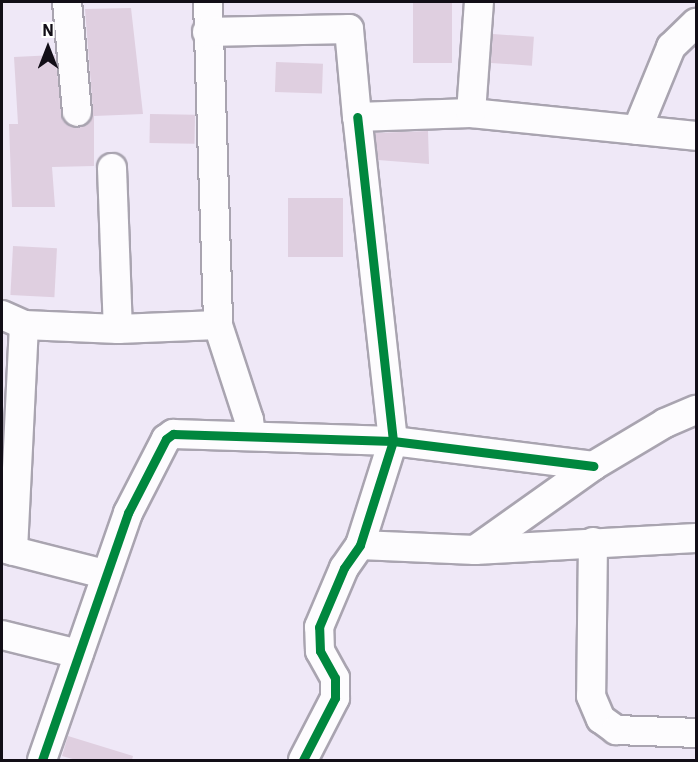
<!DOCTYPE html>
<style>
body{margin:0}
#map{position:relative;width:698px;height:762px;overflow:hidden;background:#efe8f7;font-family:"IBM Plex Sans",sans-serif}
div>[style]{position:absolute}
.building>*{inset:0;background:#dfcfe0;transform-origin:0 0}
.roads{filter:drop-shadow(2px 0 #a9a4b0) drop-shadow(-2px 0 #a9a4b0) drop-shadow(0 2px #a9a4b0) drop-shadow(0 -2px #a9a4b0)}
.street>*{height:28px;margin:-14px;padding:0 14px;transform-origin:14px;border-radius:14px;background:#fdfcfe}
.cycleway>*{height:9px;margin:-4.5px;padding:0 4.5px;transform-origin:4.5px;border-radius:4.5px;background:#00873e}
span{translate:-50% -50%;white-space:nowrap;text-align:center;line-height:1.15;-webkit-text-stroke:5px #fff;paint-order:stroke}
.frame{position:absolute;inset:0;border:3px solid #120e17;pointer-events:none}
.north{position:absolute;left:18px;top:18px;width:60px;height:60px;-webkit-text-stroke:4px #fff;paint-order:stroke;rotate:0deg;font-size:16px;font-weight:700;line-height:24px;text-align:center;color:#120e17}
.north::after{content:'';display:block;margin:auto;width:21px;height:27px;background:#120e17;clip-path:polygon(50% 0,100% 100%,50% 72%,0 100%)}
</style>
<div id="map">
<div class="building">
<div style="left:413px;top:2px;width:39px;height:61px"></div>
<div style="clip-path:polygon(131px 8px,143px 114px,94px 116px,94px 166px,52px 167px,55px 207px,12px 207px,9px 124px,18px 124px,14px 57px,55px 55px,63px 121px,71px 127px,86px 126px,93px 111px,85px 9px)"></div>
<div style="left:493px;top:34px;width:41px;height:29px;rotate:4deg"></div>
<div style="left:276px;top:62px;width:47px;height:30px;rotate:2deg"></div>
<div style="left:150px;top:114px;width:45px;height:29px;rotate:1deg"></div>
<div style="clip-path:polygon(428px 131px,429px 164px,378px 160px,375px 133px)"></div>
<div style="left:288px;top:198px;width:55px;height:59px"></div>
<div style="left:13px;top:246px;width:44px;height:49px;rotate:3deg"></div>
<div style="clip-path:polygon(68px 736px,133px 756px,132px 760px,76px 760px,62px 756px)"></div>
</div>
<div class="roads">
<div class="street">
<div style="left:67px;top:2px;width:110px;rotate:84.8deg"></div>
<div style="left:208px;top:2px;width:323px;rotate:88.2deg"></div>
<div style="left:218px;top:325px;width:100px;rotate:71.9deg"></div>
<div style="left:249px;top:420px;width:14px;rotate:82deg"></div>
<div style="left:207px;top:32px;width:142px;rotate:-1.2deg"></div>
<div style="left:349px;top:29px;width:88px;rotate:84.8deg"></div>
<div style="left:357px;top:117px;width:114px;rotate:-2deg"></div>
<div style="left:471px;top:113px;width:226px;rotate:5.8deg"></div>
<div style="left:471px;top:113px;width:111px;rotate:-85.9deg"></div>
<div style="left:637px;top:130px;width:90px;rotate:-67.7deg"></div>
<div style="left:671px;top:47px;width:35px;rotate:-44deg"></div>
<div style="left:112px;top:168px;width:161px;rotate:87.9deg"></div>
<div style="left:2px;top:315px;width:24px;rotate:24deg"></div>
<div style="left:24px;top:325px;width:226px;rotate:92.8deg"></div>
<div style="left:24px;top:325px;width:94px;rotate:2.4deg"></div>
<div style="left:118px;top:329px;width:100px;rotate:-2.3deg"></div>
<div style="left:593px;top:542px;width:154px;rotate:90.7deg"></div>
<div style="left:591px;top:696px;width:25px;rotate:67deg"></div>
<div style="left:601px;top:719px;width:19px;rotate:36deg"></div>
<div style="left:616px;top:730px;width:80px;rotate:2.1deg"></div>
<div style="left:360px;top:545px;width:115px;rotate:2.5deg"></div>
<div style="left:475px;top:550px;width:221px;rotate:-3.1deg"></div>
<div style="left:2px;top:548px;width:105px;rotate:14.3deg"></div>
<div style="left:475px;top:550px;width:145px;rotate:-35.4deg"></div>
<div style="left:593px;top:466px;width:84px;rotate:-30.8deg"></div>
<div style="left:665px;top:423px;width:34px;rotate:-23deg"></div>
<div style="left:2px;top:635px;width:79px;rotate:13.9deg"></div>
<div style="left:42px;top:760px;width:262px;rotate:-70.8deg"></div>
<div style="left:128px;top:513px;width:83px;rotate:-62.8deg"></div>
<div style="left:166px;top:439px;width:9px;rotate:-36deg"></div>
<div style="left:173px;top:434px;width:220px;rotate:1.8deg"></div>
<div style="left:393px;top:441px;width:202px;rotate:7.1deg"></div>
<div style="left:303px;top:760px;width:70px;rotate:-62.7deg"></div>
<div style="left:335px;top:698px;width:20px;rotate:-90deg"></div>
<div style="left:335px;top:678px;width:31px;rotate:-119deg"></div>
<div style="left:320px;top:651px;width:24px;rotate:-92deg"></div>
<div style="left:319px;top:627px;width:64px;rotate:-67deg"></div>
<div style="left:344px;top:568px;width:28px;rotate:-55deg"></div>
<div style="left:360px;top:545px;width:109px;rotate:-72.4deg"></div>
<div style="left:393px;top:441px;width:326px;rotate:-96.3deg"></div>
</div>
</div>
<div class="cycleway">
<div style="left:42px;top:760px;width:262px;rotate:-70.8deg"></div>
<div style="left:128px;top:513px;width:83px;rotate:-62.8deg"></div>
<div style="left:166px;top:439px;width:9px;rotate:-36deg"></div>
<div style="left:173px;top:434px;width:220px;rotate:1.8deg"></div>
<div style="left:393px;top:441px;width:202px;rotate:7.1deg"></div>
<div style="left:303px;top:760px;width:70px;rotate:-62.7deg"></div>
<div style="left:335px;top:698px;width:20px;rotate:-90deg"></div>
<div style="left:335px;top:678px;width:31px;rotate:-119deg"></div>
<div style="left:320px;top:651px;width:24px;rotate:-92deg"></div>
<div style="left:319px;top:627px;width:64px;rotate:-67deg"></div>
<div style="left:344px;top:568px;width:28px;rotate:-55deg"></div>
<div style="left:360px;top:545px;width:109px;rotate:-72.4deg"></div>
<div style="left:393px;top:441px;width:326px;rotate:-96.3deg"></div>
</div>
<div class="frame"></div>
<div class="north">N</div>
</div>
